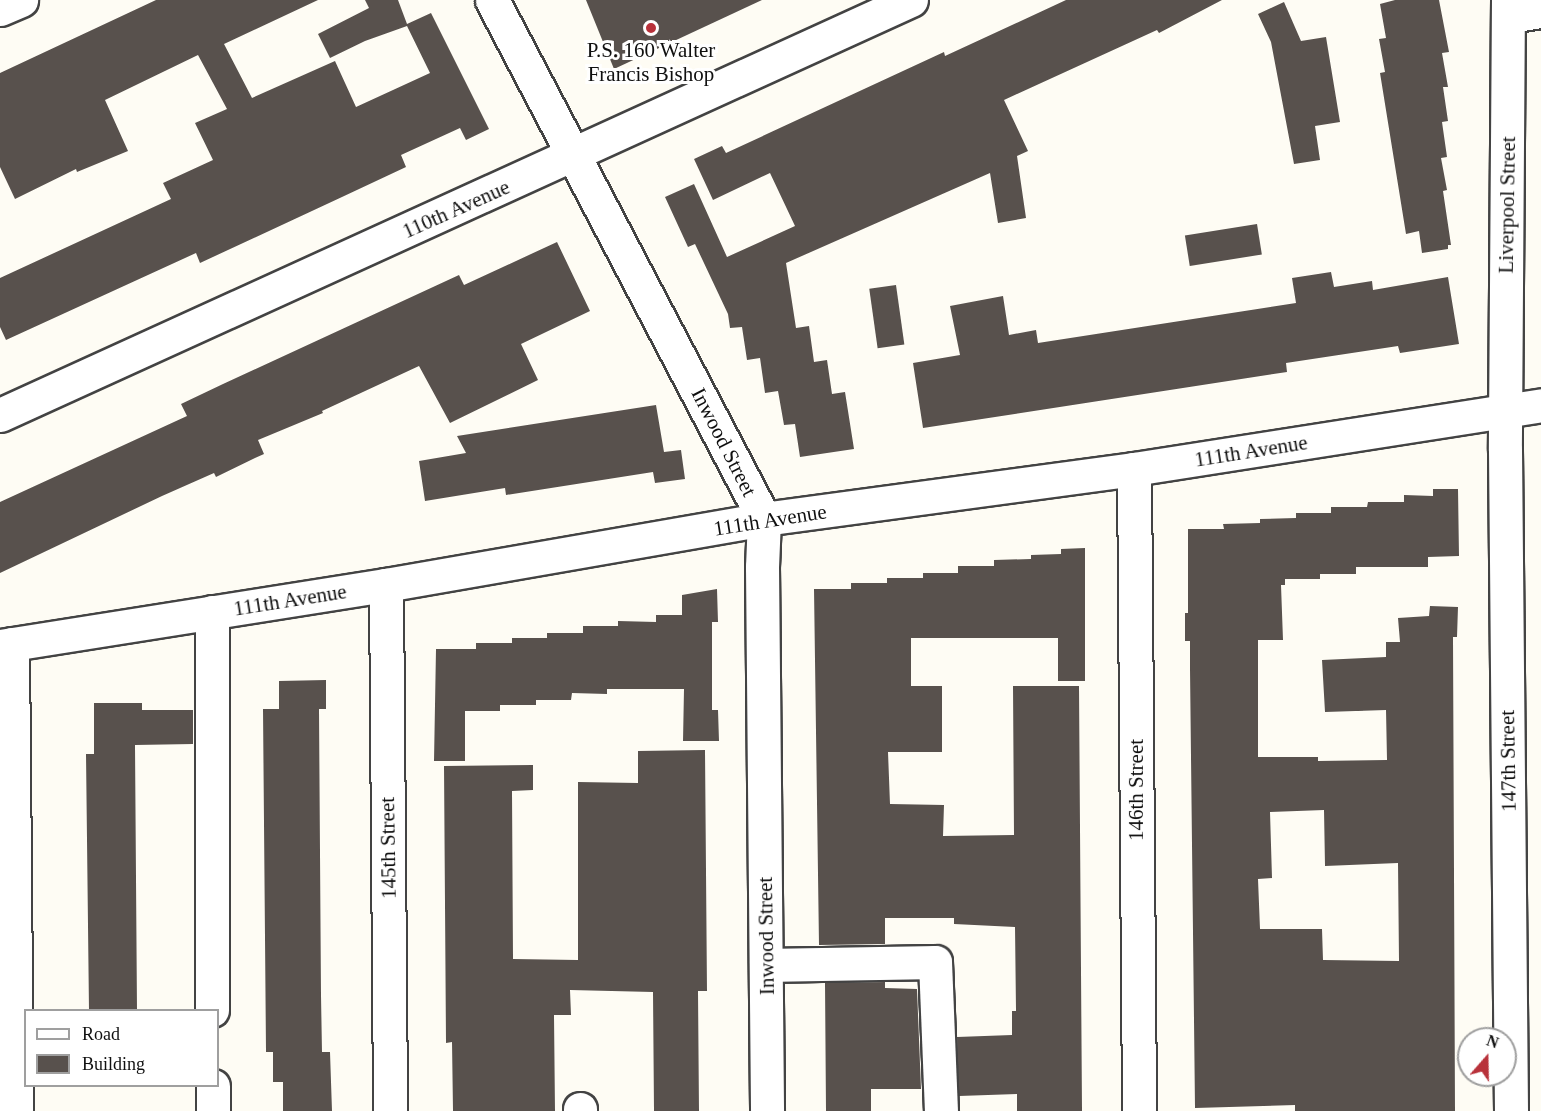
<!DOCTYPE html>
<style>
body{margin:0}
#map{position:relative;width:1541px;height:1111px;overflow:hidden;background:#fefcf4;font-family:Georgia,serif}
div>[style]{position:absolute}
.building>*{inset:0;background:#58514d;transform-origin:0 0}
.roads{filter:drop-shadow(2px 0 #434343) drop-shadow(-2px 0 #434343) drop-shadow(0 2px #434343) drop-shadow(0 -2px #434343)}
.minor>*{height:33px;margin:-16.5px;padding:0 16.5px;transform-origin:16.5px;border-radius:16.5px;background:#fff}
.dots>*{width:16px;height:16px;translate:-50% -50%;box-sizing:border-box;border:3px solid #fff;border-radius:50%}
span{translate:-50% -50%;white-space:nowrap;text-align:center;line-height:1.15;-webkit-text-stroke:6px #fff;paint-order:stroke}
.poi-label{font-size:21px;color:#101010}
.street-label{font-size:21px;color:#101010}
.legend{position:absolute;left:24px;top:1009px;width:195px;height:78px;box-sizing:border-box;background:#fff;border:2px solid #9f9f9f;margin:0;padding:8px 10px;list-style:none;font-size:18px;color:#101010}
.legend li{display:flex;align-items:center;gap:12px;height:30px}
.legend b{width:30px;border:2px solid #9f9f9f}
.north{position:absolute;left:1457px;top:1027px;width:60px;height:60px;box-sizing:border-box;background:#fff;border:2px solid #9f9f9f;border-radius:50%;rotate:20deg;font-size:16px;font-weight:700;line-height:24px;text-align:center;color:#101010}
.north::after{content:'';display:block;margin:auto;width:21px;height:27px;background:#b8313a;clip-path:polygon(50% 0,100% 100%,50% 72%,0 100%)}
</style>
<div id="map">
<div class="building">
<div style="clip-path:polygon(156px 0,318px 0,224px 44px,252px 98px,335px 61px,356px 107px,430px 73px,407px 26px,365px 41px,330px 58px,318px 34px,369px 8px,365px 0,398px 0,407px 24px,431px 13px,489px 129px,466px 140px,460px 128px,401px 155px,406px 167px,342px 197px,200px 263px,196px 253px,6px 340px,0 327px,0 278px,171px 199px,163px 183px,213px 160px,195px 123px,227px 109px,198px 55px,105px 100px,128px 151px,77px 172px,76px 169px,15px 199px,0 167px,0 73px)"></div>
<div style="clip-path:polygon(586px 0,762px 0,614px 69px)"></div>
<div style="clip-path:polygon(1066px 0,1222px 0,1159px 33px,1157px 30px,1004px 100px,1028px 151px,1017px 156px,1026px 218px,998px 223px,990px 173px,786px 263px,796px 328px,809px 326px,814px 362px,827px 360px,832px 394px,845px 392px,854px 449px,800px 457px,795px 424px,784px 425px,778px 391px,765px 393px,760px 358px,747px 360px,742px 327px,730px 328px,728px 314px,695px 244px,688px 247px,665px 197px,694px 184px,727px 257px,795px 226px,770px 173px,713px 200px,694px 159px,722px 146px,726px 153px,944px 52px,945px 56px)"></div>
<div style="clip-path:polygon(1395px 0,1439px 0,1449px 52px,1442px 53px,1448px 87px,1443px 87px,1448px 121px,1442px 122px,1447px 157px,1441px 158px,1447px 190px,1443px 191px,1451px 245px,1448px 245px,1448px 249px,1422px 253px,1419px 231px,1406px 234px,1380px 73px,1385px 72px,1379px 39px,1386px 38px,1380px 4px)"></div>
<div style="clip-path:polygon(1284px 2px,1301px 41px,1326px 37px,1340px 122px,1315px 126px,1320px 160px,1294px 164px,1271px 42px,1258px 14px)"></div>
<div style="left:1257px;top:224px;width:31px;height:73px;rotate:81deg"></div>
<div style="clip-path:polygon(557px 242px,590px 311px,521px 344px,538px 380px,450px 423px,419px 366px,322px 411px,323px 413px,258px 440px,264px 454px,255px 458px,216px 477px,214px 473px,162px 496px,0 573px,0 502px,187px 416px,181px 404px,223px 384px,459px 275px,464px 285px)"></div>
<div style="clip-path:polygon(1331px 272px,1334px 287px,1372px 281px,1373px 290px,1448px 277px,1459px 344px,1400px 353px,1398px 346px,1286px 363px,1287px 372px,923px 428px,913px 363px,960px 355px,950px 306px,1003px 296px,1009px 335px,1036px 330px,1038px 343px,1296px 303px,1292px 278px)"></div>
<div style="left:896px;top:285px;width:60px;height:27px;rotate:82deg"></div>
<div style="clip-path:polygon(656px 405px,664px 452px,681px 450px,685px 479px,655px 483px,653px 472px,506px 495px,505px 488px,425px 501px,419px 461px,466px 453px,457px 436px)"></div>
<div style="clip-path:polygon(evenodd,1433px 489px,1458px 489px,1459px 556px,1428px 557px,1428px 567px,1356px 567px,1356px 574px,1320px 574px,1320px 579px,1285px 579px,1285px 585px,1281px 585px,1283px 640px,1258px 640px,1258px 757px,1318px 757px,1318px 761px,1387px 760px,1386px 710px,1325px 712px,1322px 660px,1386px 657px,1386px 642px,1400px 642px,1398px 618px,1429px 616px,1430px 606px,1458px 607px,1457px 637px,1453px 637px,1455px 1111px,1295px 1111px,1295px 1105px,1195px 1108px,1190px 669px,1190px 641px,1185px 641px,1185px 613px,1188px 613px,1188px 529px,1224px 529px,1223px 524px,1260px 523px,1260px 519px,1296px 518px,1296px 513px,1331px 513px,1331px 507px,1367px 507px,1368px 502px,1404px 502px,1404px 495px,1433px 496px,1433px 489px,1324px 810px,1325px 866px,1398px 863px,1399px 961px,1323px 960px,1322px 929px,1260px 929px,1258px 879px,1272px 878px,1270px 812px,1324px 810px)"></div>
<div style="clip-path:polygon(1085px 548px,1085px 681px,1058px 681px,1058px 638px,911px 638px,911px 686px,942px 686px,942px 752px,888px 752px,890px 804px,944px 805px,943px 836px,1014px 835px,1013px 686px,1079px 686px,1082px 1111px,1017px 1111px,1017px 1094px,959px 1096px,957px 1037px,1012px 1035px,1012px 1011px,1016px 1011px,1015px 927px,954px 924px,954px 918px,885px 918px,885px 944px,819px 945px,814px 589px,851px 589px,851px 583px,887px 583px,887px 578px,923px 578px,923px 573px,958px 573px,958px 566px,994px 566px,994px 560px,1031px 559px,1031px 555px,1061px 554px,1061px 549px)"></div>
<div style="clip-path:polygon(717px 589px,718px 622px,712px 622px,712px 710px,718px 710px,719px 741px,683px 741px,684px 689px,607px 689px,607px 694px,572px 693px,571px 700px,536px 700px,536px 705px,500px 705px,500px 711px,465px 711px,465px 761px,434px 761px,436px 649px,476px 649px,476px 643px,512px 643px,512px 638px,547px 638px,547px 633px,583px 633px,583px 626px,618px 626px,618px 621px,656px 622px,656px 615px,682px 615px,682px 595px)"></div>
<div style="clip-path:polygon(326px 680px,326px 709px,319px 709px,321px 995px,322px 1052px,330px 1052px,332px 1111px,283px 1111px,283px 1082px,273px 1082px,273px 1052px,266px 1052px,263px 709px,279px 709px,279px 681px)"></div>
<div style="clip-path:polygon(94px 703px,142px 703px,142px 710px,193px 710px,193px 744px,135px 745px,137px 1011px,89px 1011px,86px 754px,94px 754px)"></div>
<div style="clip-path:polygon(705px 750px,707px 991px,698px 991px,699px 1111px,654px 1111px,653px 992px,570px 990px,571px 1015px,554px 1015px,555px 1111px,453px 1111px,452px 1042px,446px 1043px,444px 766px,533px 765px,533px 790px,512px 791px,513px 959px,578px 960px,578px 782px,638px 783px,638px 751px)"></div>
<div style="clip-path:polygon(885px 982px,885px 988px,917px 989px,921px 1089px,871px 1089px,871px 1111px,826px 1111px,825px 983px)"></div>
</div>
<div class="roads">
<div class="minor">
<div style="left:492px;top:0;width:586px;rotate:62.34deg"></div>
<div style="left:764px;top:519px;width:48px;rotate:92.4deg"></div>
<div style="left:762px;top:567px;width:544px;rotate:89.47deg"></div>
<div style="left:1508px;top:0;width:450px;rotate:90.4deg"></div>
<div style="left:1505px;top:450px;width:661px;rotate:89.48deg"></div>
<div style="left:0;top:9px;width:23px;rotate:-23deg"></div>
<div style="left:1509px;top:16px;width:32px;rotate:-9deg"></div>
<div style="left:0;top:415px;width:1001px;rotate:-24.49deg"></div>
<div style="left:1134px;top:469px;width:642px;rotate:89.55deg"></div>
<div style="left:386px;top:585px;width:526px;rotate:89.56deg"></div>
<div style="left:212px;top:612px;width:398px;rotate:90deg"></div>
<div style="left:12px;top:644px;width:467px;rotate:89.5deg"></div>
<div style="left:0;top:646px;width:391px;rotate:-9deg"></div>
<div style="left:386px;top:585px;width:384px;rotate:-9.9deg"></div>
<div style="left:764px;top:519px;width:373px;rotate:-7.7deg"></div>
<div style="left:1134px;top:469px;width:412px;rotate:-8.9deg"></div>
<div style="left:766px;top:965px;width:169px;rotate:-1deg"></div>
<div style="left:935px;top:962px;width:149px;rotate:87.7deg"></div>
<div style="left:213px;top:1086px;width:25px;rotate:90deg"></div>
<div style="left:580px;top:1111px;width:2px;rotate:-90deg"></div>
</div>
</div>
<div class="dots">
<div style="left:651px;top:28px;background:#b8313a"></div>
</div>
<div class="poi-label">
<span style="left:651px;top:62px">P.S. 160 Walter<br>Francis Bishop</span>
</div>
<div class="street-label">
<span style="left:1507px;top:205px;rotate:-89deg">Liverpool Street</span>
<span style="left:456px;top:209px;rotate:-24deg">110th Avenue</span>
<span style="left:724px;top:442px;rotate:63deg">Inwood Street</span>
<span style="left:1251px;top:451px;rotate:-9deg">111th Avenue</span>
<span style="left:770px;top:520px;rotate:-9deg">111th Avenue</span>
<span style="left:290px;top:600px;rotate:-9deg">111th Avenue</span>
<span style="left:1508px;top:761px;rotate:-91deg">147th Street</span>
<span style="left:1136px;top:790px;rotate:-90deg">146th Street</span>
<span style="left:388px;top:848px;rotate:-91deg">145th Street</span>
<span style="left:766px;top:936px;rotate:-91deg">Inwood Street</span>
</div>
<ul class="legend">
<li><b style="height:8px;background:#fff"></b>Road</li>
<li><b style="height:16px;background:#58514d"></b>Building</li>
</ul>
<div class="north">N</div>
</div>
